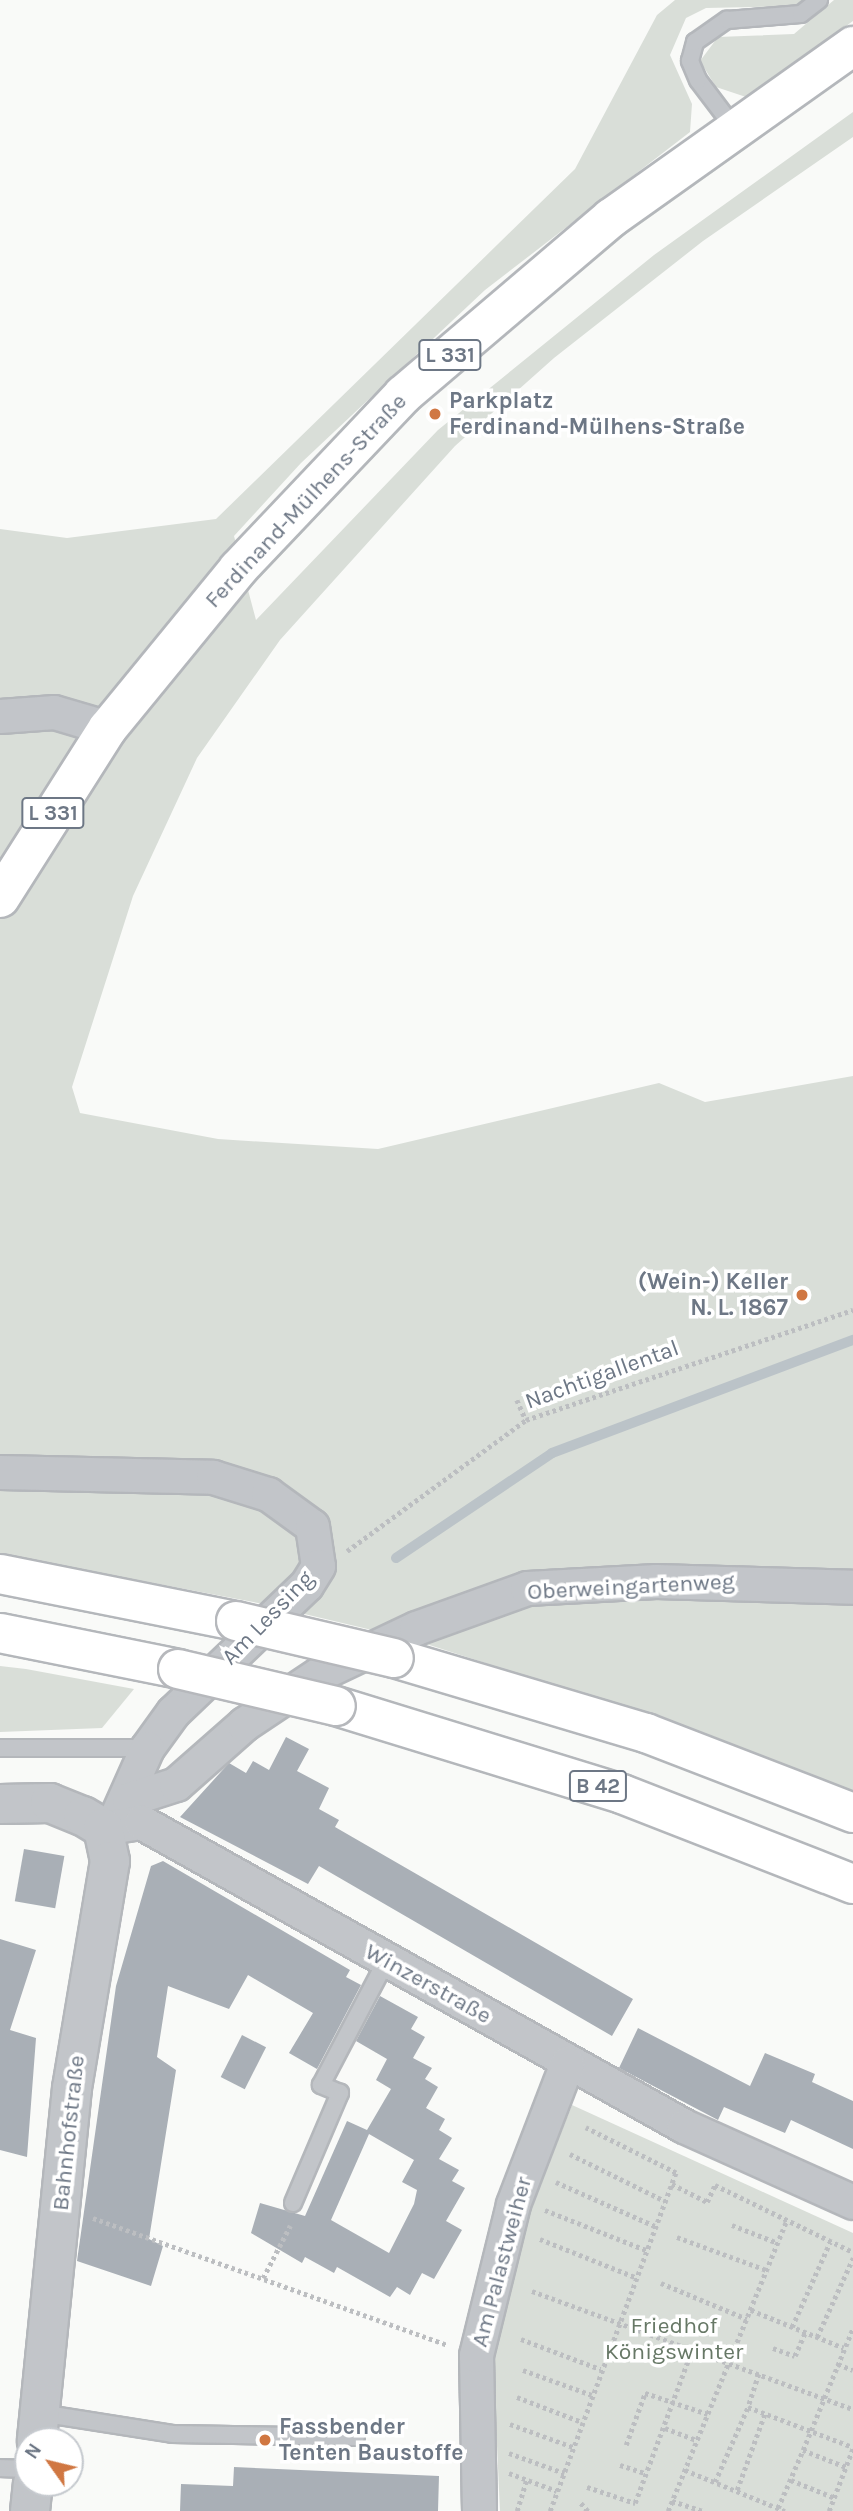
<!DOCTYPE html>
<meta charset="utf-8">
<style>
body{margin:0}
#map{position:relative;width:853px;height:2511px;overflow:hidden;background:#f9faf8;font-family:Karla,sans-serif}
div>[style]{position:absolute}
.green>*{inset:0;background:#d9ded8}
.stream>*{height:10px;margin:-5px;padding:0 5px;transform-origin:5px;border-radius:5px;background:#bbc3c8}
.building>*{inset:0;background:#a9afb6;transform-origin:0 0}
.path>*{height:4.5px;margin-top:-2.25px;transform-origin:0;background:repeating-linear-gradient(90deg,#bcbec1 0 3.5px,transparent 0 7px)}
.roads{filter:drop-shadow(2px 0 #b4b7bb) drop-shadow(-2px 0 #b4b7bb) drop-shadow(0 2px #b4b7bb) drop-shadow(0 -2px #b4b7bb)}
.service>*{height:16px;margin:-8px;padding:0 8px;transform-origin:8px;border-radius:8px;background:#c2c5c9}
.minor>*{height:33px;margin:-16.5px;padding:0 16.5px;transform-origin:16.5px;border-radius:16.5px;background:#c2c5c9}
.tertiary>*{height:38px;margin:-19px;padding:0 19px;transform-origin:19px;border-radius:19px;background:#c2c5c9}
.primary>*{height:38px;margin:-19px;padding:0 19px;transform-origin:19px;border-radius:19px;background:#fff}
.trunk>*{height:38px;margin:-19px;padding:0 19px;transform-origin:19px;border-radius:19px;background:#fff}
.bridges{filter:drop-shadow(2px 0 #b6b8bc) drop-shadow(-2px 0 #b6b8bc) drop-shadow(0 2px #b6b8bc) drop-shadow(0 -2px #b6b8bc)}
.trunk-bridge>*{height:38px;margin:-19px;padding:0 19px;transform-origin:19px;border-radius:19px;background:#fff}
.dots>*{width:19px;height:19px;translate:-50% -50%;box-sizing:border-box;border:4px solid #fff;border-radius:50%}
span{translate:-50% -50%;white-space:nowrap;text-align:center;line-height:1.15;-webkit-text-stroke:7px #fff;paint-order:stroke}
.shield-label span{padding:2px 5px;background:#fff;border:2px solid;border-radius:5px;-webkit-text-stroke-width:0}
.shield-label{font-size:21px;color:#6d7785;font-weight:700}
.poi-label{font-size:23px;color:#6d7785;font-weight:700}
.left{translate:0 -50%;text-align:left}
.right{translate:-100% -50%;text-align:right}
.street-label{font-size:23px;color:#6d7785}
.park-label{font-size:23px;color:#677866}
.north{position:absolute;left:14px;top:2427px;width:70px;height:70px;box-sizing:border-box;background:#fff;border:2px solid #c5c9ce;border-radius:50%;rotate:304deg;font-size:19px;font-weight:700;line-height:28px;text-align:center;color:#6d7785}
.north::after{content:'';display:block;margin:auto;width:24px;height:32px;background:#d07742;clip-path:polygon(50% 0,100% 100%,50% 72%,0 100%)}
</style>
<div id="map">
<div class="green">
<div style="clip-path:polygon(675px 0,808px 0,798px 6px,706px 8px,686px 18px,670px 55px,692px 104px,690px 132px,485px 290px,301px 463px,234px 536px,246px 582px,406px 415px,619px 234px,853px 66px,853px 72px,625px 235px,427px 401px,248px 590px,256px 620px,438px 430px,654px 255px,853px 112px,853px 137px,703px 241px,554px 358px,455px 446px,280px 640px,197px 758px,133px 896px,72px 1087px,80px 1113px,218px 1139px,378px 1149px,659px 1083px,705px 1102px,853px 1076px,853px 1794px,715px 1737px,414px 1640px,258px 1603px,0 1554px,0 529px,67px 538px,216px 519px,575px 169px,657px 15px)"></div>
<div style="clip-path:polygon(834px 0,853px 0,853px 21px,746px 97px,716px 87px,700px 61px,718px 37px,794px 34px)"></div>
<div style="clip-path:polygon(0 1666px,26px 1669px,134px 1689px,102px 1728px,0 1732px)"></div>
<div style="clip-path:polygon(572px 2105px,853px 2233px,853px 2511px,500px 2511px,493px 2359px,528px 2215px)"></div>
</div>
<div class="stream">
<div style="left:396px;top:1558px;width:188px;rotate:-33.9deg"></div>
<div style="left:552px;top:1453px;width:322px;rotate:-20.6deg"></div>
</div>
<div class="building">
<div style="clip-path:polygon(286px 1737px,309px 1749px,297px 1771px,329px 1788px,319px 1809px,339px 1820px,335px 1827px,633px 1999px,612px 2036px,319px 1866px,308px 1884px,180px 1817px,229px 1763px,246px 1773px,253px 1761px,269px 1770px)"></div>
<div style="left:24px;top:1849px;width:41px;height:53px;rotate:10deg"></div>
<div style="clip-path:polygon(163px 1861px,350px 1970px,346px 1977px,361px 1985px,317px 2069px,289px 2053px,313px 2013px,248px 1975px,229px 2009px,168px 1986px,157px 2057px,176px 2070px,149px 2239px,163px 2246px,151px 2286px,77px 2261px,116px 1986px,151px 1866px)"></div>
<div style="clip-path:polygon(0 1939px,36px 1950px,10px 2030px,36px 2038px,27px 2157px,0 2150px)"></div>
<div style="clip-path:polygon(evenodd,380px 1996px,418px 2017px,411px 2029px,425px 2037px,413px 2058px,432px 2068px,425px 2079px,438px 2087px,426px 2108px,445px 2119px,439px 2130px,452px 2138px,439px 2159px,459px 2170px,452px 2181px,465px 2188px,446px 2221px,462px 2230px,434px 2279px,422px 2273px,410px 2295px,397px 2287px,390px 2297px,337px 2267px,334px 2273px,305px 2257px,302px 2263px,251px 2233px,260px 2203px,305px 2216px,347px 2121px,367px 2130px,391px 2089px,376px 2080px,387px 2059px,356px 2041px,380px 1996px,369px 2134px,414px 2160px,402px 2182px,417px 2190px,414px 2204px,389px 2253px,331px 2220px,369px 2134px)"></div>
<div style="clip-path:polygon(638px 2028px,750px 2086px,765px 2053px,815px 2074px,812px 2082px,853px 2101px,853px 2149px,791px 2120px,785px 2133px,724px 2107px,718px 2120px,619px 2068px)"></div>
<div style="left:242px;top:2035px;width:27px;height:47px;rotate:27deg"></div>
<div style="clip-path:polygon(234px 2467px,439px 2476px,438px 2511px,180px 2511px,181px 2484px,233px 2486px)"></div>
</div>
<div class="path">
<div style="left:517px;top:1400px;width:22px;rotate:66deg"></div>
<div style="left:347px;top:1551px;width:222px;rotate:-36.2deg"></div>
<div style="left:526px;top:1420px;width:345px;rotate:-18.6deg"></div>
<div style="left:570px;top:2154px;width:106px;rotate:26.3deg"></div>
<div style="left:556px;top:2182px;width:108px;rotate:24deg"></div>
<div style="left:672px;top:2184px;width:39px;rotate:27deg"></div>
<div style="left:707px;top:2202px;width:19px;rotate:-65deg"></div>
<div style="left:715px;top:2185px;width:153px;rotate:25.9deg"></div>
<div style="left:545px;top:2210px;width:109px;rotate:21.6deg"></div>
<div style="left:93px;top:2218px;width:376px;rotate:19.7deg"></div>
<div style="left:732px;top:2225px;width:49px;rotate:21.4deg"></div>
<div style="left:677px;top:2237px;width:95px;rotate:20.3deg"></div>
<div style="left:540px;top:2239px;width:102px;rotate:21.8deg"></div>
<div style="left:263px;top:2278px;width:59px;rotate:-62.6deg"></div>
<div style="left:661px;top:2283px;width:93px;rotate:22.7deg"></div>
<div style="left:532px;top:2291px;width:342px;rotate:20.2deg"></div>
<div style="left:751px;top:2310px;width:100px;rotate:22.2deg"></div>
<div style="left:792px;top:2327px;width:93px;rotate:-65.9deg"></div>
<div style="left:817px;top:2337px;width:87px;rotate:-65.5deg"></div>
<div style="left:521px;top:2339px;width:85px;rotate:20.8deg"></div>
<div style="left:773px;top:2348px;width:23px;rotate:20deg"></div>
<div style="left:795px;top:2356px;width:26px;rotate:-67deg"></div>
<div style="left:838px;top:2364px;width:16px;rotate:22deg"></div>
<div style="left:523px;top:2370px;width:73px;rotate:19.9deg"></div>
<div style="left:759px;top:2374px;width:35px;rotate:108deg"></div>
<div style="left:748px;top:2407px;width:112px;rotate:20.9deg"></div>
<div style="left:517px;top:2397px;width:70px;rotate:21deg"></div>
<div style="left:510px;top:2424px;width:67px;rotate:20.1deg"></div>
<div style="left:665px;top:2428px;width:34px;rotate:21deg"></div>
<div style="left:626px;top:2445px;width:55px;rotate:-69.9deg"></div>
<div style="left:645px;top:2393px;width:66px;rotate:18.4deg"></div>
<div style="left:803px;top:2450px;width:132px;rotate:-67.7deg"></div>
<div style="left:509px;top:2453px;width:59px;rotate:20deg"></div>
<div style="left:620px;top:2465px;width:28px;rotate:18deg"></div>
<div style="left:685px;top:2470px;width:108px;rotate:22.3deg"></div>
<div style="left:509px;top:2473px;width:51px;rotate:20.6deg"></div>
<div style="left:791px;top:2480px;width:48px;rotate:22.2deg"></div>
<div style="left:715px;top:2482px;width:82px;rotate:-66.3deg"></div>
<div style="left:587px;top:2487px;width:51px;rotate:18.4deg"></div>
<div style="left:635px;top:2503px;width:163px;rotate:-69.6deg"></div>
<div style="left:737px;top:2490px;width:82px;rotate:-70deg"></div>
<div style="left:672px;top:2501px;width:33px;rotate:18deg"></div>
<div style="left:581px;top:2503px;width:11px;rotate:49deg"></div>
<div style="left:778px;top:2508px;width:63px;rotate:-66.7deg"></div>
<div style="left:803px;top:2450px;width:46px;rotate:21.6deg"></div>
<div style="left:517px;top:2511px;width:34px;rotate:-73deg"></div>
<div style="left:550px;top:2511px;width:361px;rotate:-69.6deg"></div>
<div style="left:676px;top:2173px;width:101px;rotate:-153.4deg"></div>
<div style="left:668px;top:2511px;width:314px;rotate:-67.8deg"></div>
<div style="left:829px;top:2511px;width:67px;rotate:-69.1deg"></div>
</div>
<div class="roads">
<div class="service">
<div style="left:735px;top:129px;width:61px;rotate:-127.1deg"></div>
<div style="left:698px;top:80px;width:21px;rotate:-113deg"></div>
<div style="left:690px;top:61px;width:20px;rotate:-75deg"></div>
<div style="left:695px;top:42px;width:39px;rotate:-35deg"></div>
<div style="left:727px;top:20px;width:74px;rotate:-4.6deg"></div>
<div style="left:801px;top:14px;width:23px;rotate:-38deg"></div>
<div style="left:0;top:1748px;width:147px"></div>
<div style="left:293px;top:2203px;width:120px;rotate:-66.9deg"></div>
<div style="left:340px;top:2093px;width:21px;rotate:-157deg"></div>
<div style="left:321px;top:2085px;width:140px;rotate:-62.3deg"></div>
<div style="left:40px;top:2413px;width:134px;rotate:9deg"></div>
<div style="left:172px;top:2434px;width:184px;rotate:0.9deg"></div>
<div style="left:0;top:2468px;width:28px;rotate:2deg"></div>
</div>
<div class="minor">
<div style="left:0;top:716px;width:54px;rotate:-4.2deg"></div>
<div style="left:54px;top:712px;width:56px;rotate:16.5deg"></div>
<div style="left:0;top:1472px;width:213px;rotate:1.3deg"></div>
<div style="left:213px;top:1477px;width:58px;rotate:17.2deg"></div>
<div style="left:268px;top:1494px;width:54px;rotate:36deg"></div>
<div style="left:312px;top:1526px;width:40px;rotate:81.5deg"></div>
<div style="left:318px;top:1566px;width:22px;rotate:122deg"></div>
<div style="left:306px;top:1585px;width:184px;rotate:136.3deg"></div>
<div style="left:173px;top:1712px;width:44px;rotate:125.8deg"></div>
<div style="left:147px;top:1748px;width:69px;rotate:114deg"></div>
<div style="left:129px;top:1799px;width:49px;rotate:-17.7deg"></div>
<div style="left:176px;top:1784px;width:91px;rotate:-41.4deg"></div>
<div style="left:244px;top:1724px;width:90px;rotate:-33.7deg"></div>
<div style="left:319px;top:1674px;width:107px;rotate:-25.4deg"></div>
<div style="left:416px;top:1628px;width:118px;rotate:-19.8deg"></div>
<div style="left:527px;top:1588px;width:129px;rotate:-3.1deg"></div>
<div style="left:656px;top:1581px;width:197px;rotate:1.7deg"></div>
<div style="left:103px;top:1828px;width:38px;rotate:-9deg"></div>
<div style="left:141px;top:1822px;width:622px;rotate:29.24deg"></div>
<div style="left:684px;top:2126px;width:185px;rotate:24.2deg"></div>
<div style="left:479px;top:2511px;width:156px;rotate:-91.1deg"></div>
<div style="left:476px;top:2355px;width:155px;rotate:-76.2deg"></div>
<div style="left:513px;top:2204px;width:151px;rotate:-69deg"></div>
</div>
<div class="tertiary">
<div style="left:0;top:1804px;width:50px;rotate:-1.1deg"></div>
<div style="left:50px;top:1803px;width:35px;rotate:22deg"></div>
<div style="left:83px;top:1816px;width:23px;rotate:31deg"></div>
<div style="left:103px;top:1828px;width:34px;rotate:78deg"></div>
<div style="left:110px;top:1861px;width:230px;rotate:99.5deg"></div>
<div style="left:72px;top:2088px;width:355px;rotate:95.7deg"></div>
<div style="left:30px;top:2511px;width:28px;rotate:-84deg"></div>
</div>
<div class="primary">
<div style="left:0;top:898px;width:201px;rotate:-57.6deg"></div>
<div style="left:108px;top:728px;width:205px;rotate:-50.7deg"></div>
<div style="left:238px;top:569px;width:240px;rotate:-46.5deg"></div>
<div style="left:403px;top:395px;width:273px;rotate:-40.4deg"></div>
<div style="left:611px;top:218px;width:297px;rotate:-35.4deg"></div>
</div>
<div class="trunk">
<div style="left:0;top:1574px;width:241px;rotate:11.3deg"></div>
<div style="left:0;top:1633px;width:182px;rotate:11.4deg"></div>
<div style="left:394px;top:1658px;width:263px;rotate:16.6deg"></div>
<div style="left:646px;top:1733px;width:222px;rotate:21.1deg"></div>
<div style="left:336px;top:1706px;width:299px;rotate:17.1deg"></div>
<div style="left:622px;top:1794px;width:248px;rotate:21.3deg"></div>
</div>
</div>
<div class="bridges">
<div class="trunk-bridge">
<div style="left:236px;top:1621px;width:162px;rotate:13.2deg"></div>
<div style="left:178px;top:1669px;width:162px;rotate:13.2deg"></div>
</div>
</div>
<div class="dots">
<div style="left:435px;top:414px;background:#d07742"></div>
<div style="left:802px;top:1295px;background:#d07742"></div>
<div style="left:265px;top:2440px;background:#d07742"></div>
</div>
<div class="shield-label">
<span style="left:450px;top:355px">L 331</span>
<span style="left:53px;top:813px">L 331</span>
<span style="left:598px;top:1786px">B 42</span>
</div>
<div class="poi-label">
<span class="left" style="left:449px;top:414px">Parkplatz<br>Ferdinand-Mülhens-Straße</span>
<span class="right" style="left:788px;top:1295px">(Wein-) Keller<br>N. L. 1867</span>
<span class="left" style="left:279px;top:2440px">Fassbender<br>Tenten Baustoffe</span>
</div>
<div class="street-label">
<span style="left:306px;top:501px;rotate:-47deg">Ferdinand-Mülhens-Straße</span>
<span style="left:602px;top:1375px;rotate:-20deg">Nachtigallental</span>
<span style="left:631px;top:1587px;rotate:-3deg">Oberweingartenweg</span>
<span style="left:268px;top:1618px;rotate:-46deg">Am Lessing</span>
<span style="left:428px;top:1984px;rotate:29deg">Winzerstraße</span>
<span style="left:69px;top:2133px;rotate:-84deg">Bahnhofstraße</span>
<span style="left:502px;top:2262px;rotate:-75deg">Am Palastweiher</span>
</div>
<div class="park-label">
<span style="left:674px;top:2339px">Friedhof<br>Königswinter</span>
</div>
<div class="north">N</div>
</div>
